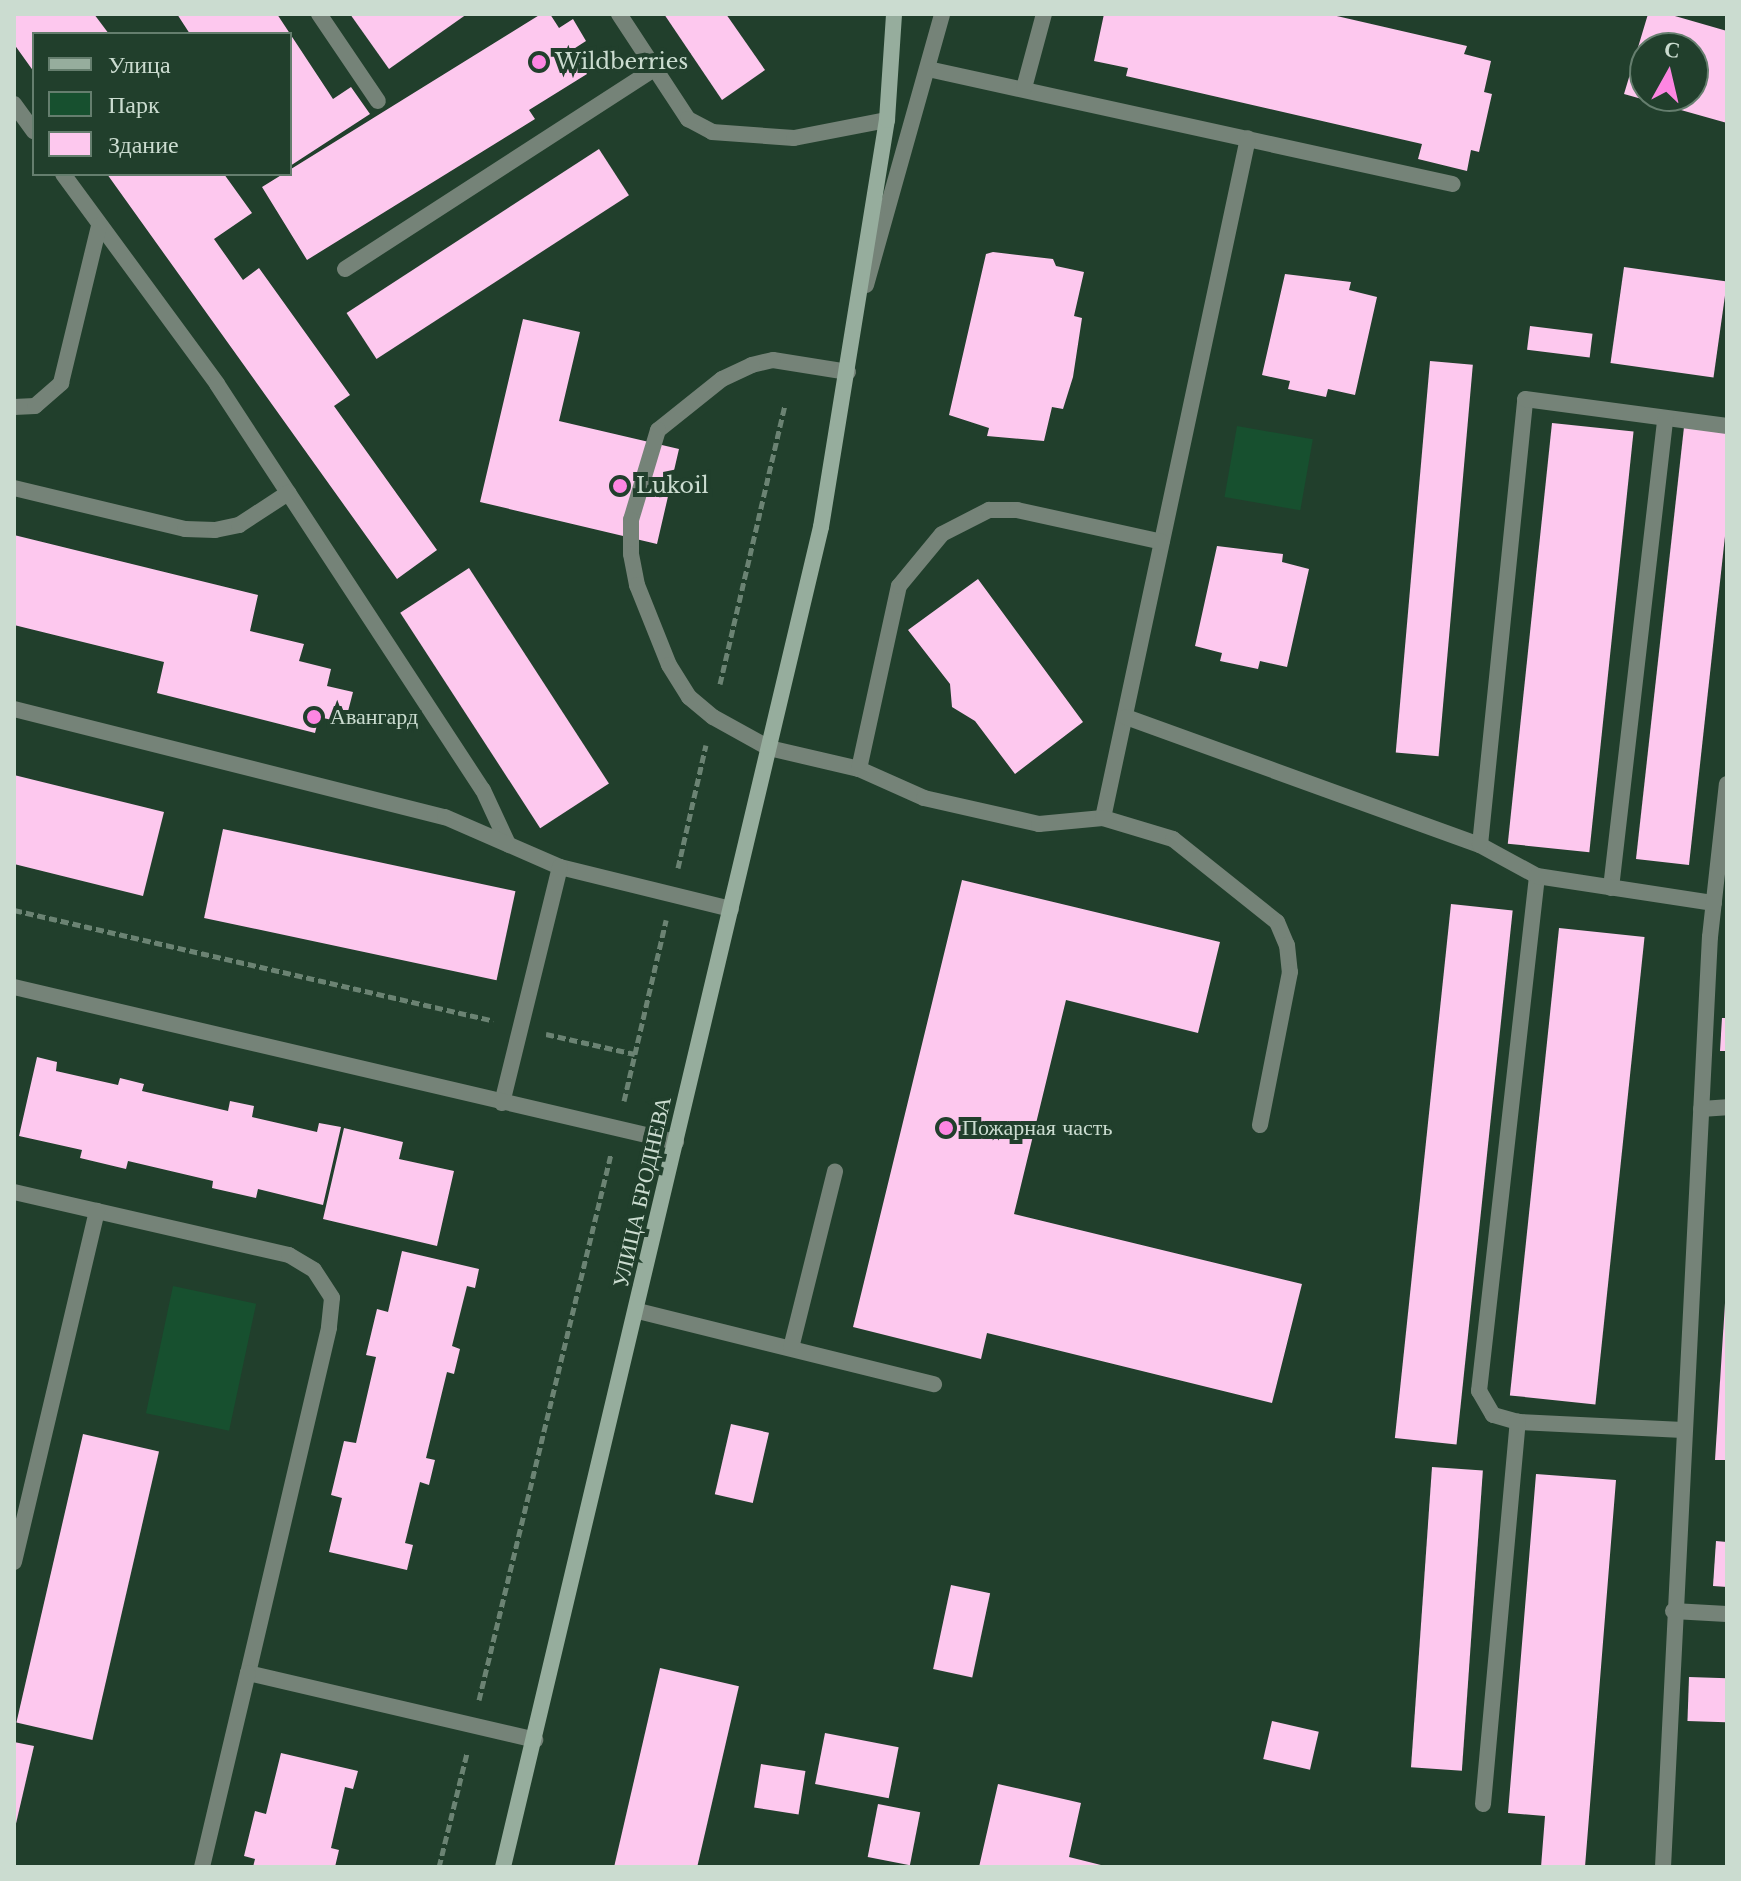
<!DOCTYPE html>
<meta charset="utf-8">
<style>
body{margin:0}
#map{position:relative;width:1741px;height:1881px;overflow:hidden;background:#213f2c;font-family:"Libre Baskerville",serif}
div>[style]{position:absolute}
.green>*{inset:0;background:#17502f;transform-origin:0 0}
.building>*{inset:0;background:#fdc8ee;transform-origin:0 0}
.path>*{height:5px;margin-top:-2.5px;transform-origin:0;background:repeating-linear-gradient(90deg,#6b8373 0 8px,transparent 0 12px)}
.service>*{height:16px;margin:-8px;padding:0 8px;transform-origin:8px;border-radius:8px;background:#758378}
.minor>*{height:16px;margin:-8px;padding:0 8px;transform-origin:8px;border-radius:8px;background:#758378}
.secondary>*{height:16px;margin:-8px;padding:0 8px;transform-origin:8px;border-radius:8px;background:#96ad9d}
.dots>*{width:22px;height:22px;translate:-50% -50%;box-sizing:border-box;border:4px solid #213f2c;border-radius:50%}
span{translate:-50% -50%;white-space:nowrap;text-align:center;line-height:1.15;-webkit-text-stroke:8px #213f2c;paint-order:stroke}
.poi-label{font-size:22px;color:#cbdcd0}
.left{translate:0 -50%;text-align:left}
.street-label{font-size:22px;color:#cbdcd0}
.frame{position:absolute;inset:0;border:16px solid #cbdcd0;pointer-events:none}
.legend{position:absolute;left:32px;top:32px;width:260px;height:144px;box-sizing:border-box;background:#213f2c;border:2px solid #657e6e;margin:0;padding:10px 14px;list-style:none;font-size:24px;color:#cbdcd0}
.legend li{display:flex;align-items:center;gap:16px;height:40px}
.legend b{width:40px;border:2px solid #657e6e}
.north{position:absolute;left:1629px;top:32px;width:80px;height:80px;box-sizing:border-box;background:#213f2c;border:2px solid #657e6e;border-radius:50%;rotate:8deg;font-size:22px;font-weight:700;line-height:32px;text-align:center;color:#cbdcd0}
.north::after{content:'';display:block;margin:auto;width:28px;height:36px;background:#fd86e2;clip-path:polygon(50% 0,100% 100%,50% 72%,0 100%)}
</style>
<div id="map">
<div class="green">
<div style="left:1237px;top:426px;width:77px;height:72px;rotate:10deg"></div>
<div style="left:173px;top:1286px;width:85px;height:130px;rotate:12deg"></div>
</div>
<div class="building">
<div style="clip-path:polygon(14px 14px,94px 14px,109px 34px,34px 34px,34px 72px,14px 44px)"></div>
<div style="clip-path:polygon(177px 14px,277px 14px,333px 99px,351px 87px,370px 114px,290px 166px,290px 34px,190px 34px)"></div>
<div style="clip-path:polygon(350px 14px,467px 14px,389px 69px)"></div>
<div style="clip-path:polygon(541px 14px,550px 14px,559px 28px,573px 19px,586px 41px,572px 50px,587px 74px,529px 110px,535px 119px,307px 260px,262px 187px)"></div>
<div style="clip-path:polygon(664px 14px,726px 14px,765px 70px,722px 100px)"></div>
<div style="clip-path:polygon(1104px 14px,1328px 14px,1467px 46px,1464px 54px,1491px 61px,1484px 92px,1492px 94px,1479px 152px,1471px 150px,1467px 171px,1418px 159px,1422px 144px,1126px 76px,1128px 68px,1094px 61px)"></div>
<div style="clip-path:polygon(evenodd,1648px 14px,1668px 14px,1727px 31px,1727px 123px,1624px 94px,1648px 14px,1645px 48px,1693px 48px,1693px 96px,1645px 96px,1645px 48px)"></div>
<div style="left:599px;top:149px;width:55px;height:301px;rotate:57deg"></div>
<div style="clip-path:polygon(107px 174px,224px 174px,252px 213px,214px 239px,243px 280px,259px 268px,350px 395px,334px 406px,437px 550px,397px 579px)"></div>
<div style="clip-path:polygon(993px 252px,1053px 259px,1056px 266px,1084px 272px,1074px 316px,1082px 318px,1073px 377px,1063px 409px,1052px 407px,1044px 441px,987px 436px,989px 428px,949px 415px,986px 254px)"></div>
<div style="left:1624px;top:267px;width:104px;height:97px;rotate:8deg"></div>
<div style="clip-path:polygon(1285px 274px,1351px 282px,1349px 290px,1377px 297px,1355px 395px,1328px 389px,1326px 397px,1288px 389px,1290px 381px,1262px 375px)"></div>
<div style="clip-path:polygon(523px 319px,580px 332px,559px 421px,679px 449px,657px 544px,480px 502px)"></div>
<div style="left:1530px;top:326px;width:63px;height:24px;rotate:7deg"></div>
<div style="left:1430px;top:361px;width:43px;height:393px;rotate:5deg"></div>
<div style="left:1552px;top:423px;width:82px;height:423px;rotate:6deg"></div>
<div style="clip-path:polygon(1684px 427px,1727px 432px,1727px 518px,1689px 865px,1636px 859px)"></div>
<div style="clip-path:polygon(14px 535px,258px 595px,250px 631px,304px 644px,299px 661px,331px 669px,327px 686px,353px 692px,345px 723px,319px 717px,315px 733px,157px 693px,164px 662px,14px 625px)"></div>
<div style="clip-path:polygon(1217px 546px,1283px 554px,1282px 562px,1309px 569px,1287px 667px,1260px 661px,1258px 669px,1220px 661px,1222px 653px,1195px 646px)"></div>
<div style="left:469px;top:568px;width:257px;height:82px;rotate:57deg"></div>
<div style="clip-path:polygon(978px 579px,1083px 722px,1015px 774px,975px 721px,952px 707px,950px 684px,908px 630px)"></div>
<div style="clip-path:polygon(14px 775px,164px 812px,143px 896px,14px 864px)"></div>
<div style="left:223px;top:829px;width:299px;height:91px;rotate:12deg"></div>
<div style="clip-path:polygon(962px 880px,1220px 942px,1198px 1033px,1066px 1000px,1014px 1214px,1302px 1284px,1272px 1403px,987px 1333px,981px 1359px,853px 1327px)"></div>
<div style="left:1451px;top:904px;width:62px;height:537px;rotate:6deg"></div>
<div style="left:1559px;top:928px;width:86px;height:470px;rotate:6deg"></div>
<div style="clip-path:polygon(1722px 1018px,1727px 1018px,1727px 1051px,1720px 1051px)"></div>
<div style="clip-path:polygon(37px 1057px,57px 1062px,56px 1071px,118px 1085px,120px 1078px,144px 1084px,142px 1091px,228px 1111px,230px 1101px,254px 1106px,252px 1117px,317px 1132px,319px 1123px,341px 1127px,323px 1205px,258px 1189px,256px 1198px,212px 1188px,213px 1181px,128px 1161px,126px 1169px,80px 1158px,82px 1150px,19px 1136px)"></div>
<div style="clip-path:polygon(344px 1128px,403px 1142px,399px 1159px,454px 1171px,437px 1246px,323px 1219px)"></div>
<div style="clip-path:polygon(402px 1251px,479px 1269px,475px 1288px,467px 1286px,452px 1346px,460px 1349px,454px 1374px,447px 1372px,426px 1458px,435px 1460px,429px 1485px,420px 1482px,405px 1543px,413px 1545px,407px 1570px,329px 1552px,342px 1498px,331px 1495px,344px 1441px,356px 1443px,376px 1357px,366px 1355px,377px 1309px,388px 1312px)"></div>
<div style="clip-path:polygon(1725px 1303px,1727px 1303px,1727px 1460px,1715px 1460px)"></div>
<div style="left:731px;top:1424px;width:39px;height:72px;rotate:13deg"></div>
<div style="left:83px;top:1434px;width:78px;height:296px;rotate:13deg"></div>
<div style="left:1432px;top:1467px;width:51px;height:301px;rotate:4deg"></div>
<div style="clip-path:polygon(1536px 1474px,1616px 1480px,1585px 1867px,1541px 1867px,1545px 1816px,1508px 1813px)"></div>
<div style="clip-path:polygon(1716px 1541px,1727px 1542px,1727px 1587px,1713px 1586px)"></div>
<div style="left:951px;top:1585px;width:40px;height:86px;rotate:12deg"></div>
<div style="left:660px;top:1668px;width:81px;height:204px;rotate:13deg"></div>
<div style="left:1689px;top:1677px;width:38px;height:44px;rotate:2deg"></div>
<div style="left:1272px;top:1721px;width:48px;height:39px;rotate:13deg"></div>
<div style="left:825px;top:1733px;width:75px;height:52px;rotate:11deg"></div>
<div style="clip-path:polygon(14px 1742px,34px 1746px,15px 1828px,14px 1828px)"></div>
<div style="clip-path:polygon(281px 1753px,358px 1771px,353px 1789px,345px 1787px,331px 1848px,339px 1850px,335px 1867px,253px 1867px,255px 1859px,244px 1856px,255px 1811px,266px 1814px)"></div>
<div style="left:761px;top:1764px;width:45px;height:44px;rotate:9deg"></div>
<div style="clip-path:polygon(998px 1784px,1081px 1803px,1069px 1857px,1109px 1867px,979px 1867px)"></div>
<div style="left:878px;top:1804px;width:43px;height:54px;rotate:11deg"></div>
</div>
<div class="path">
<div style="left:720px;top:684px;width:286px;rotate:-76.9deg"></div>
<div style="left:678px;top:868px;width:126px;rotate:-77.2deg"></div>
<div style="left:14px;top:910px;width:492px;rotate:13deg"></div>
<div style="left:546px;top:1034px;width:91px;rotate:12.7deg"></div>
<div style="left:624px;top:1101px;width:186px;rotate:-76.9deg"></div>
<div style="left:479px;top:1700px;width:562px;rotate:-76.41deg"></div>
<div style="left:439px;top:1867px;width:117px;rotate:-76.2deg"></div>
</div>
<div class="service">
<div style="left:319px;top:14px;width:105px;rotate:55.9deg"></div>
<div style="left:619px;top:14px;width:126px;rotate:56.7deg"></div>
<div style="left:688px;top:119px;width:27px;rotate:28deg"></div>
<div style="left:712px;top:132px;width:82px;rotate:4.2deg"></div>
<div style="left:794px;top:138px;width:95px;rotate:-11deg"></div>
<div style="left:928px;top:69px;width:537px;rotate:12.36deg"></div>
<div style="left:1024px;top:88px;width:77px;rotate:-74.9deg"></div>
<div style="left:14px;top:104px;width:34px;rotate:54deg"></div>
<div style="left:63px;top:174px;width:260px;rotate:53.7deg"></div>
<div style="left:217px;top:384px;width:485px;rotate:56.8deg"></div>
<div style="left:483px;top:790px;width:60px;rotate:65.2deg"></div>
<div style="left:345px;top:269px;width:368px;rotate:-32.9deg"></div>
<div style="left:848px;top:372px;width:76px;rotate:-170.9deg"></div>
<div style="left:773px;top:360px;width:22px;rotate:167deg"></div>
<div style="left:752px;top:365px;width:33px;rotate:155deg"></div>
<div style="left:722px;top:379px;width:82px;rotate:141.4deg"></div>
<div style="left:658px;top:430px;width:94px;rotate:106.7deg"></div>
<div style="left:631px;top:520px;width:34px;rotate:90deg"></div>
<div style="left:631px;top:554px;width:32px;rotate:79deg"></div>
<div style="left:637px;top:585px;width:86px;rotate:68.2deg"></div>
<div style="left:669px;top:665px;width:38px;rotate:58deg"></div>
<div style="left:689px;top:697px;width:31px;rotate:40deg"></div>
<div style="left:713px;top:717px;width:64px;rotate:29deg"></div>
<div style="left:769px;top:748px;width:92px;rotate:13.1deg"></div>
<div style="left:859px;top:769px;width:71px;rotate:24deg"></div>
<div style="left:924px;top:798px;width:118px;rotate:12.7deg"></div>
<div style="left:1039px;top:824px;width:64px;rotate:-5.4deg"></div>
<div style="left:1103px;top:818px;width:695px;rotate:-77.96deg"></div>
<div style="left:14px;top:407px;width:21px;rotate:-3deg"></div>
<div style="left:35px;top:406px;width:35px;rotate:-41deg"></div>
<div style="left:61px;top:383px;width:162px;rotate:-76.4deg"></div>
<div style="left:14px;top:488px;width:176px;rotate:13.5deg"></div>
<div style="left:185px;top:529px;width:30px;rotate:2deg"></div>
<div style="left:215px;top:530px;width:25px;rotate:-12deg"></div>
<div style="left:239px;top:525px;width:59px;rotate:-33.1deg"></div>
<div style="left:14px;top:709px;width:444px;rotate:14.1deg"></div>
<div style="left:445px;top:817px;width:125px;rotate:23.5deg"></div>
<div style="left:560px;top:867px;width:176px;rotate:13.8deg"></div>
<div style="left:1126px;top:717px;width:376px;rotate:19.9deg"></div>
<div style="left:859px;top:769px;width:187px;rotate:-77.7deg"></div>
<div style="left:899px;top:586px;width:67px;rotate:-50.4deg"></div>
<div style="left:942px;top:534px;width:53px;rotate:-27.1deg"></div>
<div style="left:989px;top:510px;width:28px"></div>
<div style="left:1017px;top:510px;width:148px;rotate:12.4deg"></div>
<div style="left:1103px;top:818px;width:73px;rotate:16.7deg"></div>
<div style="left:1173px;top:839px;width:133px;rotate:38.6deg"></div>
<div style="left:1277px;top:922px;width:25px;rotate:67deg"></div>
<div style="left:1287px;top:945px;width:27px;rotate:84deg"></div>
<div style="left:1290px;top:972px;width:156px;rotate:101.1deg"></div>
<div style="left:1537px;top:876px;width:65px;rotate:-151.5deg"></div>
<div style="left:1480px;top:845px;width:448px;rotate:-84.2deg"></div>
<div style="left:1525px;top:399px;width:204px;rotate:7.6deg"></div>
<div style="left:1611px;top:888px;width:473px;rotate:-83.4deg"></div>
<div style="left:502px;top:1103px;width:243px;rotate:-76.2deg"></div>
<div style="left:1701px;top:1109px;width:26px;rotate:-4deg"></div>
<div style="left:14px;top:1192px;width:282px;rotate:12.9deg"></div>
<div style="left:289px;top:1255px;width:29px;rotate:31deg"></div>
<div style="left:314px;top:1270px;width:33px;rotate:57deg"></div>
<div style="left:332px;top:1298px;width:30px;rotate:96deg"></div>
<div style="left:329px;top:1328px;width:354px;rotate:103.2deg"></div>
<div style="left:248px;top:1673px;width:295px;rotate:13.1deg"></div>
<div style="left:638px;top:1311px;width:305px;rotate:13.9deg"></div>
<div style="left:791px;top:1348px;width:182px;rotate:-76deg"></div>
<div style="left:1683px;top:1430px;width:165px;rotate:-177.2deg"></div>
<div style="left:1518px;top:1422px;width:26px;rotate:-164deg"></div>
<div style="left:1493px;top:1415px;width:28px;rotate:-120deg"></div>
<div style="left:1479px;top:1391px;width:518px;rotate:-83.57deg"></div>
<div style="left:1537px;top:876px;width:179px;rotate:8.7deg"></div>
<div style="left:14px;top:1562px;width:361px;rotate:-76.7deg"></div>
<div style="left:1673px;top:1611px;width:54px;rotate:3.2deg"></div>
<div style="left:1483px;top:1804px;width:384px;rotate:-84.8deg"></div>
<div style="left:202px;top:1867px;width:199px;rotate:-76.7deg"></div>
<div style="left:1663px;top:1867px;width:931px;rotate:-87.11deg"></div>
<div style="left:1710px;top:937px;width:154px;rotate:-83.7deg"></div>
</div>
<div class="minor">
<div style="left:866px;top:285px;width:281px;rotate:-74.3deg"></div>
<div style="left:14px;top:987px;width:680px;rotate:13.18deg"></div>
</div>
<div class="secondary">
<div style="left:503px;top:1867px;width:1377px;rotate:-76.65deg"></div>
<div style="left:821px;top:527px;width:412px;rotate:-80.8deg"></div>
<div style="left:887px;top:120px;width:106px;rotate:-86.2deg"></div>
</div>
<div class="dots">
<div style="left:539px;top:62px;background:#fd86e2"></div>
<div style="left:620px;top:486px;background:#fd86e2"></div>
<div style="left:314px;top:717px;background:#fd86e2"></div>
<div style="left:946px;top:1128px;background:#fd86e2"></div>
</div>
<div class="poi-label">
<span class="left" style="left:555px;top:62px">Wildberries</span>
<span class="left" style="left:636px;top:486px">Lukoil</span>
<span class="left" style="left:330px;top:717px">Авангард</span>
<span class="left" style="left:962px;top:1128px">Пожарная часть</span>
</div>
<div class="street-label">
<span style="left:642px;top:1192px;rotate:-77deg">УЛИЦА БРОДНЕВА</span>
</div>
<div class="frame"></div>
<ul class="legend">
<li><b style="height:10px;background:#96ad9d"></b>Улица</li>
<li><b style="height:22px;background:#17502f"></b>Парк</li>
<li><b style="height:22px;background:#fdc8ee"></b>Здание</li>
</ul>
<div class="north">С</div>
</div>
